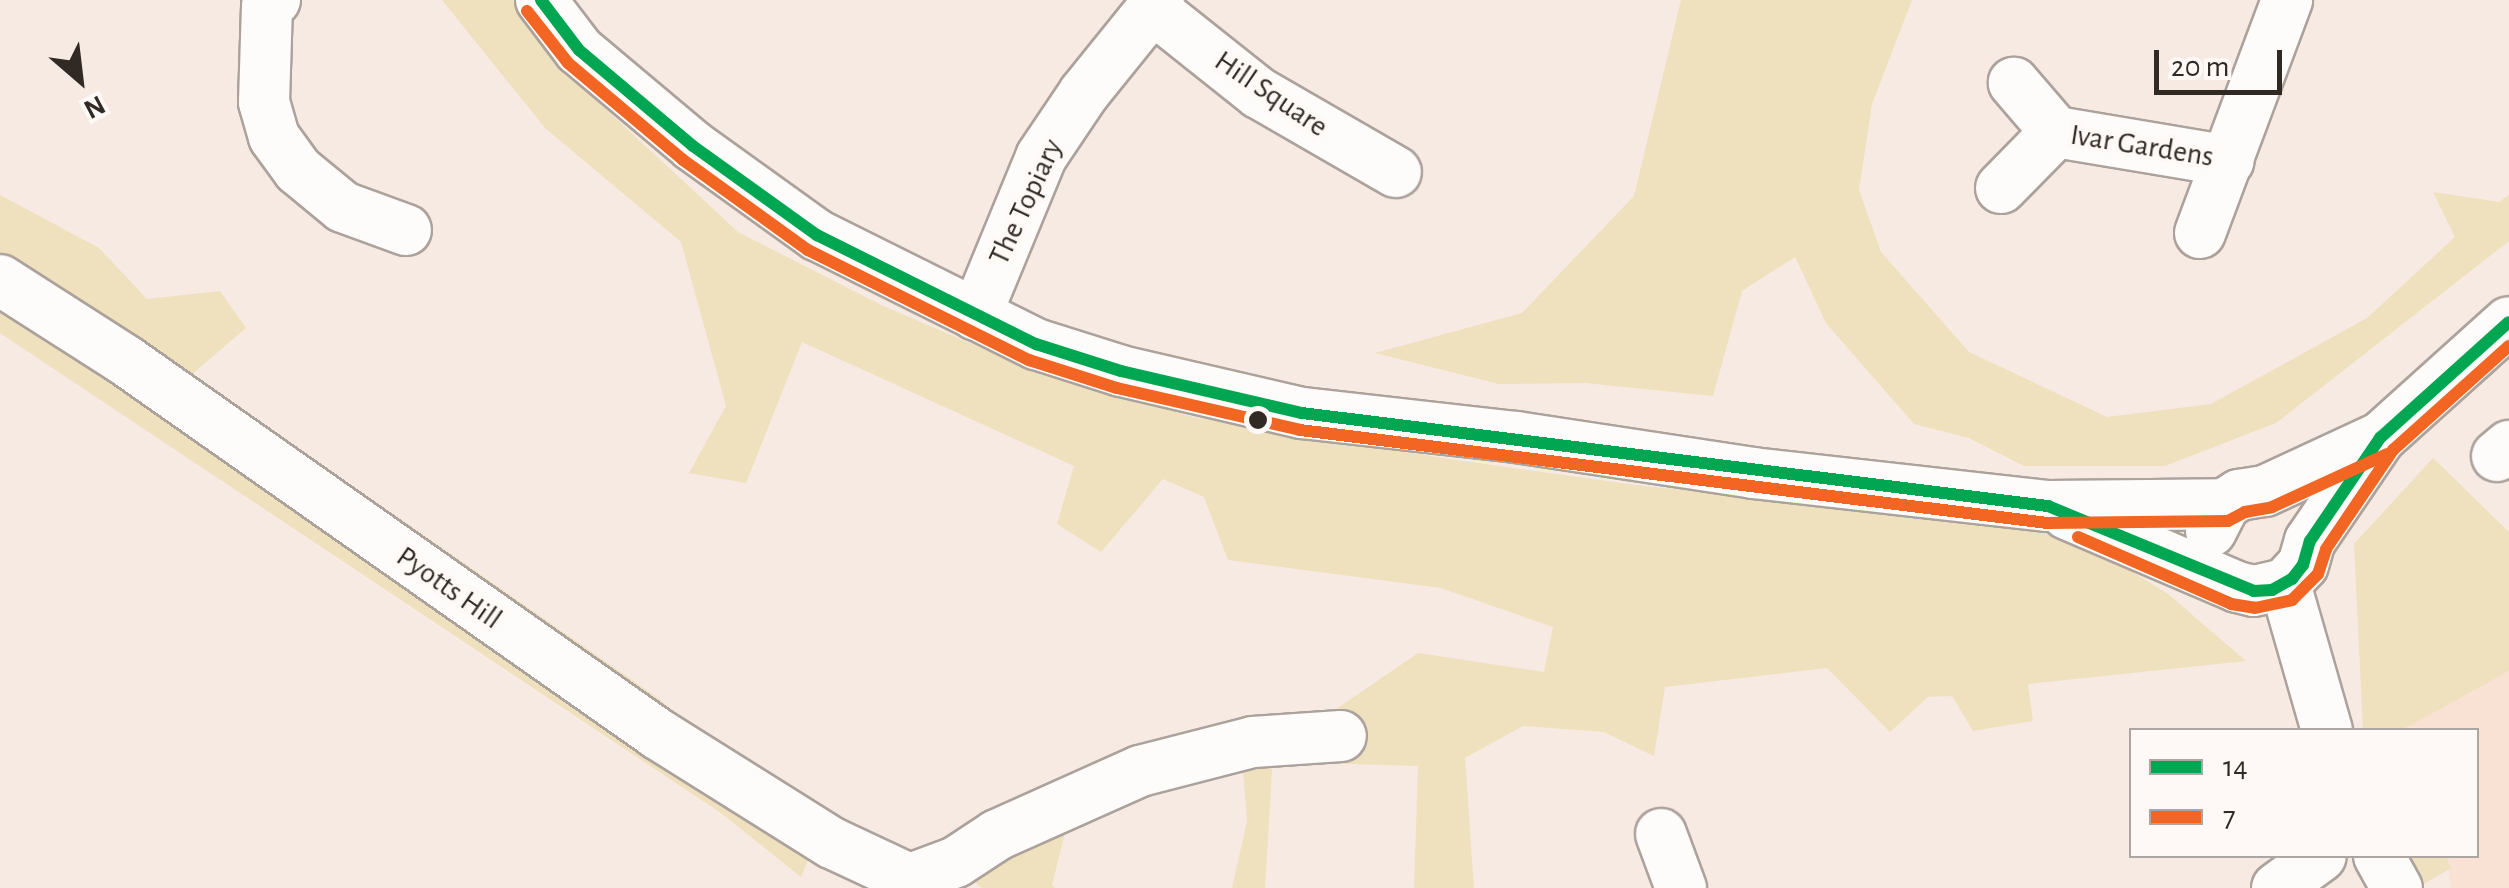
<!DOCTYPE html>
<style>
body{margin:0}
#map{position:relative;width:2509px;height:888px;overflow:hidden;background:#f7eae2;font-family:"Alegreya Sans",sans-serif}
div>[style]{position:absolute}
.built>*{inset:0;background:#f9e2d4}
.green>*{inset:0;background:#efe0be}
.roads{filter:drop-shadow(2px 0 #aca29c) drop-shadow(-2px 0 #aca29c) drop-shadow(0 2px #aca29c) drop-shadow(0 -2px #aca29c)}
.minor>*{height:50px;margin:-25px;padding:0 25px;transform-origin:25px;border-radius:25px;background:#fefcfb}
.bus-1>*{height:12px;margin:-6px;padding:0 6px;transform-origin:6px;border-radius:6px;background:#00a651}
.bus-2>*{height:12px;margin:-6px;padding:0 6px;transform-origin:6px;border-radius:6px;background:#f26522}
.dots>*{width:28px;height:28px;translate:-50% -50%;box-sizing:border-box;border:5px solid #fef9f6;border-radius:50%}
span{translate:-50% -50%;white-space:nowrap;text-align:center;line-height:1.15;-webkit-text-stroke:9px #fef9f6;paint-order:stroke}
.street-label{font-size:30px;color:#312923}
.legend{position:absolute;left:2129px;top:728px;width:350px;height:130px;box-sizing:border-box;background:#fef9f6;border:2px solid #aca6a2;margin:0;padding:12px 18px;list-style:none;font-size:30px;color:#312923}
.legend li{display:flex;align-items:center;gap:20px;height:50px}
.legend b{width:50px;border:2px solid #aca6a2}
.north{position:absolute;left:30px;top:30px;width:100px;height:100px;-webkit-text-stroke:8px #fef9f6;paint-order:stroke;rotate:152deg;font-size:28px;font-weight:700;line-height:40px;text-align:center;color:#312923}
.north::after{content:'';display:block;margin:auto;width:35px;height:45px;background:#312923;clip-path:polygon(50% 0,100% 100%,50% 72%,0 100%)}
.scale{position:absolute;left:2154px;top:50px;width:128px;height:45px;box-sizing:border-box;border:5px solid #312923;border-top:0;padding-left:12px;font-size:30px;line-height:35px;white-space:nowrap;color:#312923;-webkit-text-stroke:8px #fef9f6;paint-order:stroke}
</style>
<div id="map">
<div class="built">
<div style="clip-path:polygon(2509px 671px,2509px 888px,2451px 888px,2446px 856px,2476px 856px,2476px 730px,2401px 727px)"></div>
</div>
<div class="green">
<div style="clip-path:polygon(442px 0,513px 0,582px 87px,738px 232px,881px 305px,1040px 373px,1193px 417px,1449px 459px,1636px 485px,2065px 530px,2168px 594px,2246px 661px,2028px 684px,2033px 721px,1973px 731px,1952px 696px,1928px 697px,1890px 732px,1827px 668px,1665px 687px,1654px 756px,1604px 732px,1523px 726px,1465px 758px,1474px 888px,1414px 888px,1418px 766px,1319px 763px,1326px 716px,1418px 653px,1544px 672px,1553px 627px,1441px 588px,1228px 560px,1204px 497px,1163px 479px,1101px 552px,1057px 524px,1074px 466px,802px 342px,746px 483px,689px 473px,726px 406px,681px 242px,545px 128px)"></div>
<div style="clip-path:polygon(1681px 0,1912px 0,1872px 104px,1859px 190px,1881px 252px,1969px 352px,2107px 417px,2211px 404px,2367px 318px,2455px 237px,2433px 192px,2499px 202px,2509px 195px,2509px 241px,2276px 423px,2165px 466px,2024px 466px,1969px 438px,1914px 424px,1826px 323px,1795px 257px,1742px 291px,1713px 396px,1585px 383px,1499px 384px,1375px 353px,1522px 313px,1634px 196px)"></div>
<div style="clip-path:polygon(0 195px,99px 248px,147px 299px,220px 291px,246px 328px,184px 381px,402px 520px,658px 698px,816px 841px,801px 877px,721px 813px,0 333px)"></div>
<div style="clip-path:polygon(2433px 458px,2509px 532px,2509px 671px,2402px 730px,2363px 730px,2354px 544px)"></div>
<div style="clip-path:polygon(1273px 754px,1265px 888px,1232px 888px,1247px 821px,1242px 757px)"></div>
<div style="clip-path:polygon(1066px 829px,1052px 885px,1055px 888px,981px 888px,956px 862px)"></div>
<div style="clip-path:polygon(2409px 856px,2446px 856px,2451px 868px,2422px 885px)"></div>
</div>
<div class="roads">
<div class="minor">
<div style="left:275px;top:0;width:10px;rotate:143deg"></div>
<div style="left:267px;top:6px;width:96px;rotate:91.8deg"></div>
<div style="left:264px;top:102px;width:36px;rotate:74deg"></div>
<div style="left:274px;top:137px;width:41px;rotate:54deg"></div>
<div style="left:298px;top:170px;width:58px;rotate:39.4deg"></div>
<div style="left:343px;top:207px;width:67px;rotate:20.1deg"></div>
<div style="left:541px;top:0;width:63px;rotate:52.8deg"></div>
<div style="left:579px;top:50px;width:149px;rotate:40.1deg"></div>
<div style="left:693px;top:146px;width:153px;rotate:35.7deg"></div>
<div style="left:817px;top:235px;width:245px;rotate:26.5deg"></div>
<div style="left:1036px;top:344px;width:89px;rotate:17.6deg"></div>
<div style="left:1121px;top:371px;width:186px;rotate:13.1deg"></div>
<div style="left:1302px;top:413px;width:215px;rotate:6.4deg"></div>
<div style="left:1516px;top:437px;width:240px;rotate:8.6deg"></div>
<div style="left:1753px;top:473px;width:297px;rotate:6.4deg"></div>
<div style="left:2048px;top:506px;width:177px;rotate:-0.6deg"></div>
<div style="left:1152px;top:8px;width:137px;rotate:38.5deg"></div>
<div style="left:1259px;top:93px;width:158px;rotate:30deg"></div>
<div style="left:2056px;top:132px;width:175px;rotate:9.5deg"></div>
<div style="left:2001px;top:188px;width:78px;rotate:-45.5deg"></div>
<div style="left:2056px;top:132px;width:65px;rotate:-130.6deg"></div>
<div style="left:2200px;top:233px;width:249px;rotate:-69.5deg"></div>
<div style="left:0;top:280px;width:148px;rotate:32.6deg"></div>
<div style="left:125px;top:360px;width:651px;rotate:35.06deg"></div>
<div style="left:658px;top:734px;width:205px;rotate:32.1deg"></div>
<div style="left:832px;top:843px;width:106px;rotate:25.1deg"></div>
<div style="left:976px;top:315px;width:171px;rotate:-67.6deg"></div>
<div style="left:1041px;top:157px;width:77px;rotate:-56.1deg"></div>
<div style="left:1084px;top:93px;width:119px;rotate:-51.1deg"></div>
<div style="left:2497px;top:456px;width:16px;rotate:-40deg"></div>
<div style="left:2067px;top:514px;width:185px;rotate:23.2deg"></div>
<div style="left:2237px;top:587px;width:17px;rotate:13deg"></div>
<div style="left:2254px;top:591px;width:32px;rotate:-13deg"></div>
<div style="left:2285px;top:584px;width:26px;rotate:-47deg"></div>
<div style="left:2303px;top:565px;width:25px;rotate:-74deg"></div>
<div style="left:2310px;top:541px;width:125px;rotate:-55.8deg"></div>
<div style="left:2380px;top:438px;width:173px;rotate:-42deg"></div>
<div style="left:2211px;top:531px;width:30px;rotate:-63deg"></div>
<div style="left:2225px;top:504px;width:17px;rotate:-33deg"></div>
<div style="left:2239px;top:495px;width:26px;rotate:-9deg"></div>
<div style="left:2265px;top:491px;width:126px;rotate:-24.9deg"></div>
<div style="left:2285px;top:584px;width:152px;rotate:74deg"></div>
<div style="left:1661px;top:834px;width:58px;rotate:69.7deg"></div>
<div style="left:2379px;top:856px;width:37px;rotate:61deg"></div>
<div style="left:908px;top:880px;width:51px;rotate:-20.6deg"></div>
<div style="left:956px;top:862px;width:49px;rotate:-33.4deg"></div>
<div style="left:997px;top:835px;width:157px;rotate:-24.1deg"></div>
<div style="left:1140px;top:771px;width:117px;rotate:-14.4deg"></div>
<div style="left:1253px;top:742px;width:88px;rotate:-3.9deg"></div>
<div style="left:2277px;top:888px;width:54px;rotate:-36deg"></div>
</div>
</div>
<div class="bus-1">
<div style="left:541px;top:0;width:63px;rotate:52.8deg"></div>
<div style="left:579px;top:50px;width:149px;rotate:40.1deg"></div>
<div style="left:693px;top:146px;width:153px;rotate:35.7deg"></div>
<div style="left:817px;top:235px;width:245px;rotate:26.5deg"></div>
<div style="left:1036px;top:344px;width:89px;rotate:17.6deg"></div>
<div style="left:1121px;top:371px;width:186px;rotate:13.1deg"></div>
<div style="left:1302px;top:413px;width:752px;rotate:7.11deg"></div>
<div style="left:2048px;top:506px;width:223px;rotate:22.4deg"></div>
<div style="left:2254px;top:591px;width:18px;rotate:-3deg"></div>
<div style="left:2272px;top:590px;width:23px;rotate:-29deg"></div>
<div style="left:2292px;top:579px;width:18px;rotate:-52deg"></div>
<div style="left:2303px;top:565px;width:25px;rotate:-74deg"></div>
<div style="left:2310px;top:541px;width:125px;rotate:-55.8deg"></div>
<div style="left:2380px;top:438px;width:173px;rotate:-42deg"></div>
</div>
<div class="bus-2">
<div style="left:527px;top:11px;width:66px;rotate:51.7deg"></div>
<div style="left:568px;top:63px;width:150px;rotate:40.1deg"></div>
<div style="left:683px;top:160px;width:154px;rotate:35.8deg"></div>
<div style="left:808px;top:250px;width:247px;rotate:26.5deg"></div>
<div style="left:1029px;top:360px;width:92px;rotate:17.7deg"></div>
<div style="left:1117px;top:388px;width:188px;rotate:12.9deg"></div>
<div style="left:1300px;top:430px;width:754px;rotate:7.09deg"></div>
<div style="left:2048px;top:523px;width:180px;rotate:-0.6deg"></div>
<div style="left:2228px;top:521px;width:19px;rotate:-28deg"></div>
<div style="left:2245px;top:512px;width:27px;rotate:-10deg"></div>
<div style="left:2272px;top:507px;width:127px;rotate:-24.7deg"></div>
<div style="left:2078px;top:537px;width:167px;rotate:23.6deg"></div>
<div style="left:2231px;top:604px;width:24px;rotate:9deg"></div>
<div style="left:2255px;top:608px;width:38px;rotate:-12deg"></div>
<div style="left:2292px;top:600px;width:37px;rotate:-45deg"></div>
<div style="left:2318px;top:574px;width:26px;rotate:-72deg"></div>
<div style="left:2326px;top:549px;width:120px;rotate:-55.9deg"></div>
<div style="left:2393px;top:450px;width:156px;rotate:-41.9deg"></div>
</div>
<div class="dots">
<div style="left:1258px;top:420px;background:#312923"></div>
</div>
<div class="street-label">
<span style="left:1271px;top:94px;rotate:34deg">Hill Square</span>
<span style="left:2142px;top:146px;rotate:9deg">Ivar Gardens</span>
<span style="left:1026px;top:202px;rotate:-65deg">The Topiary</span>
<span style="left:449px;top:588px;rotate:35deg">Pyotts Hill</span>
</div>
<ul class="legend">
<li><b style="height:12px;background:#00a651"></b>14</li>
<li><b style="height:12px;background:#f26522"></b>7</li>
</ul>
<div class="north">N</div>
<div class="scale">20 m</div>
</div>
